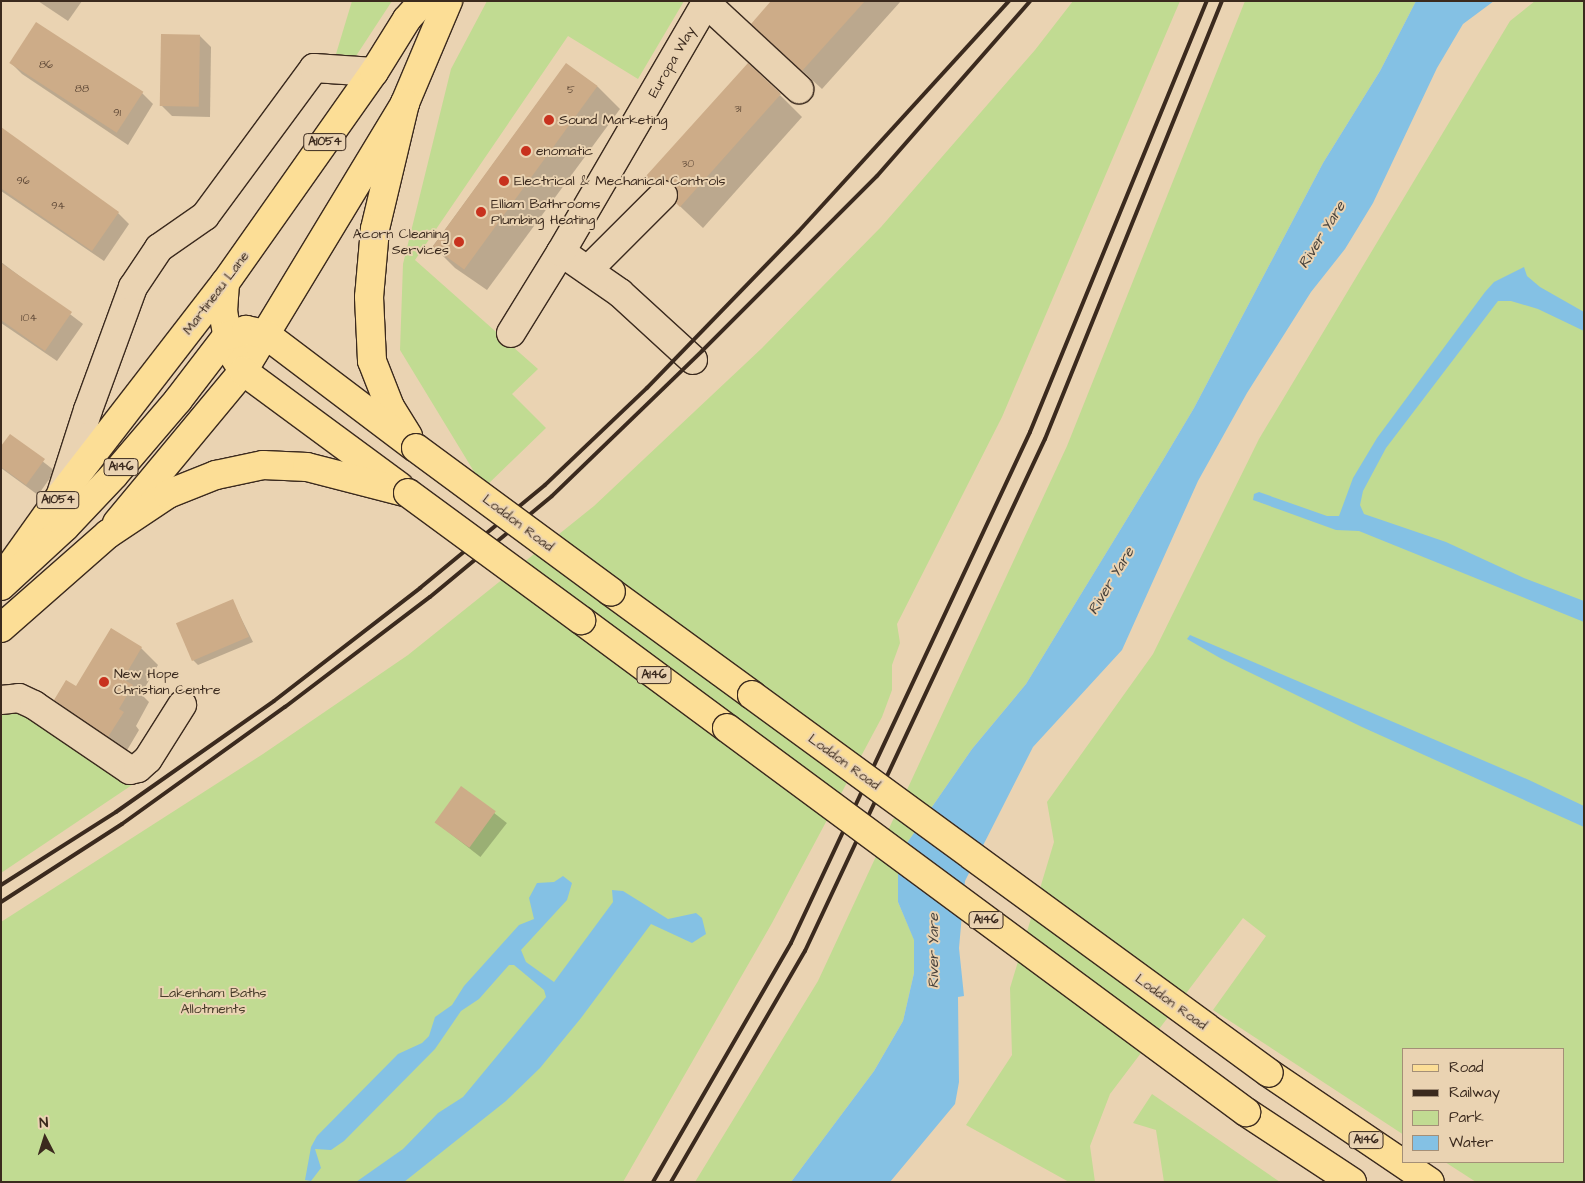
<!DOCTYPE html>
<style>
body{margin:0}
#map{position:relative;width:1585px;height:1183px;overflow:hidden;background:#ead3b2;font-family:"Architects Daughter",sans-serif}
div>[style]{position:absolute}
.green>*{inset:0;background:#c1db92}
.water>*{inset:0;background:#84c1e4}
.shadow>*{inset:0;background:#0003;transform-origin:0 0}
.building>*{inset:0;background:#cdac88;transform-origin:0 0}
.roads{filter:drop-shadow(1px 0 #3b2a1e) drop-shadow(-1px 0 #3b2a1e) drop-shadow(0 1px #3b2a1e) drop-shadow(0 -1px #3b2a1e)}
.minor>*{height:28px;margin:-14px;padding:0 14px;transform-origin:14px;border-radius:14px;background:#ead3b2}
.major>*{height:28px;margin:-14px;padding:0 14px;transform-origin:14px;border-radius:14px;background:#fcde96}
.highway>*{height:28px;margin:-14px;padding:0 14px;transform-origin:14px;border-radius:14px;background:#fcde96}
.rail>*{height:4px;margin:-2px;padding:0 2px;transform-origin:2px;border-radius:2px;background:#3b2a1e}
.bridges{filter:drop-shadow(1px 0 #3b2a1e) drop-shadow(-1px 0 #3b2a1e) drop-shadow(0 1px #3b2a1e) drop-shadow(0 -1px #3b2a1e)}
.highway-bridge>*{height:28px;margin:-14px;padding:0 14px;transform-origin:14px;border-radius:14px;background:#fcde96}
.dots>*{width:14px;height:14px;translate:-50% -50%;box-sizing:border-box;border:2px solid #ead3b2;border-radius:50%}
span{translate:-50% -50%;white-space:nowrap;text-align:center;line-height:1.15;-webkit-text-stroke:4px #ead3b2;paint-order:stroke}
.number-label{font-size:11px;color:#604a38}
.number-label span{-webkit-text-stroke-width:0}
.shield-label span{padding:1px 4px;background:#ead3b2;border:1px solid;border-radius:4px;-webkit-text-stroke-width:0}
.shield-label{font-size:12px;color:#3b2a1e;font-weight:700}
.street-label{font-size:14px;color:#3b2a1e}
.poi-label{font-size:14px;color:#3b2a1e}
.left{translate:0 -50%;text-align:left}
.right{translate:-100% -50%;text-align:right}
.park-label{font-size:14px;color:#483c2a}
.water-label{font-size:15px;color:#46413c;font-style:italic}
.frame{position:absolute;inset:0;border:2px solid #3b2a1e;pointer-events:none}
.legend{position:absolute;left:1402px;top:1048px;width:162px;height:115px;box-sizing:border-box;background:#ead3b2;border:1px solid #a48f77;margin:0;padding:6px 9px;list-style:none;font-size:15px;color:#3b2a1e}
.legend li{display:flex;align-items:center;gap:10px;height:25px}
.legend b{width:25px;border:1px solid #a48f77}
.north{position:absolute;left:20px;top:1113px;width:50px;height:50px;-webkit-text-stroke:4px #ead3b2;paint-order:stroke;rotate:355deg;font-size:14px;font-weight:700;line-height:20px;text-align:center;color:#3b2a1e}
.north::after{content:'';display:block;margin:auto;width:18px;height:22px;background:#3b2a1e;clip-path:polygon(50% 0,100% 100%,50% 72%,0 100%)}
</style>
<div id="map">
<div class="green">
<div style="clip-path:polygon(352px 1px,392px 1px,356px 56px,336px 54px)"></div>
<div style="clip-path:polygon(487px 1px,684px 1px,638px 79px,568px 36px,415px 260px,538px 369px,512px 394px,546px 428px,484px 488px,400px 350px,403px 264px,451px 69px)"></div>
<div style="clip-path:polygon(1073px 1px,1180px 1px,1002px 417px,897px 624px,900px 643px,892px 665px,892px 690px,882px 717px,772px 923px,623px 1182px,1px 1182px,1px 922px,263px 754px,408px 655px,594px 506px,761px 349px,881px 227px,1035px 50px)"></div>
<div style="clip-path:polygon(1245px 1px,1416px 1px,1380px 71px,1323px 163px,1194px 408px,1163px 460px,1026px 684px,972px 749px,898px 856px,898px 902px,914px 939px,914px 973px,903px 1021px,874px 1071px,791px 1182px,695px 1182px,818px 981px,1067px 446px)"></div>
<div style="clip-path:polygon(1535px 1px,1584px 1px,1584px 1182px,1476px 1182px,1445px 1162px,1564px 1162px,1564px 1049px,1404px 1049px,1404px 1135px,1213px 1010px,1266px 936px,1243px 918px,1110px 1094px,1090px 1146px,1095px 1182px,1069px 1182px,966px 1125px,1012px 1055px,1010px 988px,1054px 842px,1047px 802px,1153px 654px,1259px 439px,1510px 21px)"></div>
<div style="clip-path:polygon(17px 706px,132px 785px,1px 873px,1px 714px)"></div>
<div style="clip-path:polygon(1152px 1094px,1280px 1182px,1164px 1182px,1156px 1130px,1133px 1123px)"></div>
</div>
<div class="water">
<div style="clip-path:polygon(1416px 1px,1494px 1px,1463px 24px,1437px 68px,1373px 203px,1345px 249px,1311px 292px,1247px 393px,1198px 481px,1122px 650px,1033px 747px,965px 881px,959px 948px,964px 996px,958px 997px,959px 1082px,955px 1104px,890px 1182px,791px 1182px,874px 1071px,903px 1021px,914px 973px,914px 940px,898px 902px,898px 856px,972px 749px,1026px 684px,1163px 460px,1194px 408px,1323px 163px,1380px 71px)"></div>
<div style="clip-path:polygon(1524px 267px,1527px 276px,1540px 287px,1584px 312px,1584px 331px,1538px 309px,1511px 301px,1498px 301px,1386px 448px,1363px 491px,1360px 505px,1364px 514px,1446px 542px,1524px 578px,1584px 601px,1584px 622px,1359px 531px,1336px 530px,1253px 500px,1254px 494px,1259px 492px,1327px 516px,1339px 516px,1353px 478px,1377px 438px,1485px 292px,1494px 282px)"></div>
<div style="clip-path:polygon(1190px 635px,1529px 780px,1584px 806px,1584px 827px,1362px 727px,1220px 658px,1187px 639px)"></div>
<div style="clip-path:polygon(563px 876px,572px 883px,567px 900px,521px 950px,526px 962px,554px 982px,613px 902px,612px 890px,623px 891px,668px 919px,696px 913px,702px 918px,706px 934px,692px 943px,651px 924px,581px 1018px,540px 1068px,506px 1101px,404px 1182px,356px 1182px,403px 1149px,438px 1113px,463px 1097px,546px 997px,544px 990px,514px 965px,509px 965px,479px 999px,461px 1011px,435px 1049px,344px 1141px,331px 1150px,315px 1149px,321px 1168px,311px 1181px,305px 1180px,311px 1147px,317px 1136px,398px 1054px,422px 1043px,429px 1036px,435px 1017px,452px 1005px,464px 986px,519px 925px,534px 919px,529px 898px,537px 883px,554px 882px)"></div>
</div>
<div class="shadow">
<div style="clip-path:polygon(38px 1px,82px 1px,68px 21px)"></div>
<div style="clip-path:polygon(773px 1px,901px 1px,822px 89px,772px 43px)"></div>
<div style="clip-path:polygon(200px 36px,211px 47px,210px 117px,172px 116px,161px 105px)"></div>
<div style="clip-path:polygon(11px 63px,142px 93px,153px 104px,128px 145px,22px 74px)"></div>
<div style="clip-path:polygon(566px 64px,598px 87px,620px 109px,487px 290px,455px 268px,433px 246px)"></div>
<div style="clip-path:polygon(780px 95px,802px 117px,703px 228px,648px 176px)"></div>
<div style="clip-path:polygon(1px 137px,118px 213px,129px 224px,104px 261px,1px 191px)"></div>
<div style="clip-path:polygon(1px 262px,83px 324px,57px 361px,1px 323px)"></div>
<div style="clip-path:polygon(10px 436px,55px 471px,38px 495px,1px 468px,1px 448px)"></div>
<div style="clip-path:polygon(232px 600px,253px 642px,198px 665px,193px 660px)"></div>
<div style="clip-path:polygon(111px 630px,141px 648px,158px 665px,141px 694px,149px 702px,136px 726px,139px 730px,126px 752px,72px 716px,56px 700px,76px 688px)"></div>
<div style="left:462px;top:788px;width:57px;height:43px;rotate:38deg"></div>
</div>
<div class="building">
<div style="clip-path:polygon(771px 1px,865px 1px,802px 71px,751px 24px)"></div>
<div style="left:36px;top:22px;width:128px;height:49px;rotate:33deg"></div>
<div style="left:161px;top:34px;width:39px;height:72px;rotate:1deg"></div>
<div style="left:566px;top:63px;width:39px;height:227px;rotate:36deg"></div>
<div style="clip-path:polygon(748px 63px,781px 94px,680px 207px,676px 203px,678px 191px,674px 184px,667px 180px,654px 183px,646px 176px)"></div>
<div style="clip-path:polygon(1px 127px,119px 212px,92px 251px,2px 189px)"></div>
<div style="clip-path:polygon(1px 263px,72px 312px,45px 351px,1px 320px)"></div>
<div style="clip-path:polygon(10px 434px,45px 459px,26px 485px,1px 467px,1px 446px)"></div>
<div style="left:233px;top:599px;width:41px;height:62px;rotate:67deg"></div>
<div style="clip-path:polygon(111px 628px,142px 647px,123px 679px,133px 685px,119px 709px,124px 712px,108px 737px,54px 700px,66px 680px,76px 686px)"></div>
<div style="left:461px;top:786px;width:43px;height:45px;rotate:36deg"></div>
</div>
<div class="roads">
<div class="minor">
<div style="left:706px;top:3px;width:127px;rotate:42.8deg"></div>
<div style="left:561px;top:252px;width:72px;rotate:34.8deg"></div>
<div style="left:620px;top:293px;width:99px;rotate:42.5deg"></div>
<div style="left:588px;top:270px;width:106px;rotate:-45deg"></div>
<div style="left:511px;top:333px;width:95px;rotate:-58.3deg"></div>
<div style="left:561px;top:252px;width:290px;rotate:-59.8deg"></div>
<div style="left:62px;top:491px;width:85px;rotate:-72.2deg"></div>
<div style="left:88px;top:410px;width:131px;rotate:-69.9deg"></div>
<div style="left:133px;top:287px;width:47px;rotate:-56.3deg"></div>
<div style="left:159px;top:248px;width:56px;rotate:-34.8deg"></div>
<div style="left:205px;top:216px;width:184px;rotate:-53.6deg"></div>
<div style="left:314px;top:68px;width:60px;rotate:3.8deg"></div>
<div style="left:1px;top:700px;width:18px;rotate:-6deg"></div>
<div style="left:19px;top:698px;width:17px;rotate:25deg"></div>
<div style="left:34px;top:705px;width:116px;rotate:34.1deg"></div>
<div style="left:130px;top:770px;width:8px;rotate:-14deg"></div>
<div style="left:138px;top:768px;width:13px;rotate:-42deg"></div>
<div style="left:148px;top:759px;width:64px;rotate:-57.8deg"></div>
</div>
<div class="major">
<div style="left:117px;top:523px;width:197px;rotate:-50.3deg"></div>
<div style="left:243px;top:371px;width:313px;rotate:-58.8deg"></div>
<div style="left:405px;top:103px;width:111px;rotate:-67.1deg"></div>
<div style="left:4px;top:575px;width:98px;rotate:-54.5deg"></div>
<div style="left:61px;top:495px;width:268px;rotate:-52.3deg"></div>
<div style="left:225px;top:283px;width:258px;rotate:-54.8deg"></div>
<div style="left:374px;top:72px;width:62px;rotate:-58.1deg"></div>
<div style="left:407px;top:19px;width:24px;rotate:-48deg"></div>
</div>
<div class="highway">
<div style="left:405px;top:103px;width:130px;rotate:103.4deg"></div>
<div style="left:375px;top:229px;width:68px;rotate:95deg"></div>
<div style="left:369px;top:297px;width:64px;rotate:87.3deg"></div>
<div style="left:372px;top:361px;width:49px;rotate:68.6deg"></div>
<div style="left:390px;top:407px;width:34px;rotate:58deg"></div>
<div style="left:225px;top:283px;width:28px;rotate:94deg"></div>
<div style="left:223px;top:311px;width:40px;rotate:80deg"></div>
<div style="left:230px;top:350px;width:25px;rotate:58deg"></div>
<div style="left:243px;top:371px;width:194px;rotate:36.4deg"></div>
<div style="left:1px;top:586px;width:87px;rotate:-42.7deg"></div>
<div style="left:65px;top:527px;width:71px;rotate:-46.7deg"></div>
<div style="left:114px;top:475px;width:99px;rotate:-49.5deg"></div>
<div style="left:178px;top:400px;width:81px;rotate:-52.6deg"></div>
<div style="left:227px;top:336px;width:20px;rotate:-18deg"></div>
<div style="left:246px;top:330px;width:19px;rotate:12deg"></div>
<div style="left:265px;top:334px;width:189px;rotate:37.1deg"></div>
<div style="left:611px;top:592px;width:175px;rotate:36.1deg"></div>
<div style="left:581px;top:620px;width:182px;rotate:36.5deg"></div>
<div style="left:1px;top:628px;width:142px;rotate:-41.3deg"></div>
<div style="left:108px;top:534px;width:72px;rotate:-33.7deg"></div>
<div style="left:168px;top:494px;width:52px;rotate:-21.6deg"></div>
<div style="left:216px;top:475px;width:48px;rotate:-12deg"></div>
<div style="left:263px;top:465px;width:44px;rotate:2.6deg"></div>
<div style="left:307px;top:467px;width:104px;rotate:14.4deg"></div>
<div style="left:1269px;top:1073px;width:194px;rotate:34.1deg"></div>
<div style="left:1246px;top:1112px;width:127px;rotate:33.4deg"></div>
</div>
</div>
<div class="rail">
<div style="left:1px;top:885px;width:136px;rotate:-32.4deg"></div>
<div style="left:116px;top:812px;width:193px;rotate:-35.1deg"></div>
<div style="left:274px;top:701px;width:185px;rotate:-37.7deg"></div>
<div style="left:420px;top:588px;width:162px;rotate:-39.5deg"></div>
<div style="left:545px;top:485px;width:141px;rotate:-43.6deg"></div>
<div style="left:647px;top:388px;width:217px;rotate:-45.9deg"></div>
<div style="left:798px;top:232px;width:313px;rotate:-47.6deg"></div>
<div style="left:1px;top:902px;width:144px;rotate:-32.8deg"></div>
<div style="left:122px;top:824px;width:201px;rotate:-35.7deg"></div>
<div style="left:285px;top:707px;width:182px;rotate:-37.2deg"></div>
<div style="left:430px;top:597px;width:158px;rotate:-39.6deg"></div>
<div style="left:552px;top:496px;width:209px;rotate:-44deg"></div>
<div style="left:702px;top:351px;width:247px;rotate:-45deg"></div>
<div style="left:877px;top:176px;width:232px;rotate:-48.8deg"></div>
<div style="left:653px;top:1182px;width:276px;rotate:-60deg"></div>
<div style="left:791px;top:943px;width:564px;rotate:-64.93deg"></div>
<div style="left:1030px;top:432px;width:466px;rotate:-67.7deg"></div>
<div style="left:671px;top:1182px;width:267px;rotate:-59.9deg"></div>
<div style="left:805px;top:951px;width:565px;rotate:-64.89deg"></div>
<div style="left:1045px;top:439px;width:472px;rotate:-68deg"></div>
</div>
<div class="bridges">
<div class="highway-bridge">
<div style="left:416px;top:448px;width:242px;rotate:36.4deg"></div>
<div style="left:408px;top:493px;width:215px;rotate:36.3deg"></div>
<div style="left:752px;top:695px;width:640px;rotate:36.17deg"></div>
<div style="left:727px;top:728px;width:646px;rotate:36.5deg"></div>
</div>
</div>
<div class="dots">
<div style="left:549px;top:120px;background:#c8321e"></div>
<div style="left:526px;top:151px;background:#c8321e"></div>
<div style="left:504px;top:181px;background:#c8321e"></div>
<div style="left:481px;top:212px;background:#c8321e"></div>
<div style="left:459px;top:242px;background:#c8321e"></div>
<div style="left:104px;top:682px;background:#c8321e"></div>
</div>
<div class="number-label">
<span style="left:46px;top:65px">86</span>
<span style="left:82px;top:89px">88</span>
<span style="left:571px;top:90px">5</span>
<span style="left:738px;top:109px">31</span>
<span style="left:117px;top:113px">91</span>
<span style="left:688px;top:164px">30</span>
<span style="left:23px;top:181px">96</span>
<span style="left:58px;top:206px">94</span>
<span style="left:29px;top:318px">104</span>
</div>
<div class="shield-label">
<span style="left:325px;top:142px">A1054</span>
<span style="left:121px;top:467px">A146</span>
<span style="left:58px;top:500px">A1054</span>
<span style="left:654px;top:675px">A146</span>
<span style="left:986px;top:920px">A146</span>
<span style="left:1366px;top:1140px">A146</span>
</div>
<div class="street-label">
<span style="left:672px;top:62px;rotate:-60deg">Europa Way</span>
<span style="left:216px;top:293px;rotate:-53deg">Martineau Lane</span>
<span style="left:518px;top:523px;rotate:37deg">Loddon Road</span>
<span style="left:844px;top:762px;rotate:36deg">Loddon Road</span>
<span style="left:1171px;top:1002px;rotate:36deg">Loddon Road</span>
</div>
<div class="poi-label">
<span class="left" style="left:559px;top:120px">Sound Marketing</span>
<span class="left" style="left:536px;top:151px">enomatic</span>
<span class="left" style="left:514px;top:181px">Electrical &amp; Mechanical Controls</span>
<span class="left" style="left:491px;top:212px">Elliam Bathrooms<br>Plumbing Heating</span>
<span class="right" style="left:449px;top:242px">Acorn Cleaning<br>Services</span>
<span class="left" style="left:114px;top:682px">New Hope<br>Christian Centre</span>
</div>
<div class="park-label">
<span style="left:213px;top:1001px">Lakenham Baths<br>Allotments</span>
</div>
<div class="water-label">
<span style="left:1322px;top:235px;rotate:-58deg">River Yare</span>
<span style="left:1111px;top:581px;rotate:-59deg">River Yare</span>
<span style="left:934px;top:951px;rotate:-90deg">River Yare</span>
</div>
<div class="frame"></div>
<ul class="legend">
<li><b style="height:6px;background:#fcde96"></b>Road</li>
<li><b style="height:6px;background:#3b2a1e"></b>Railway</li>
<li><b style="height:14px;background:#c1db92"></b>Park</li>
<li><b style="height:14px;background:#84c1e4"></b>Water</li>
</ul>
<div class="north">N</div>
</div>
